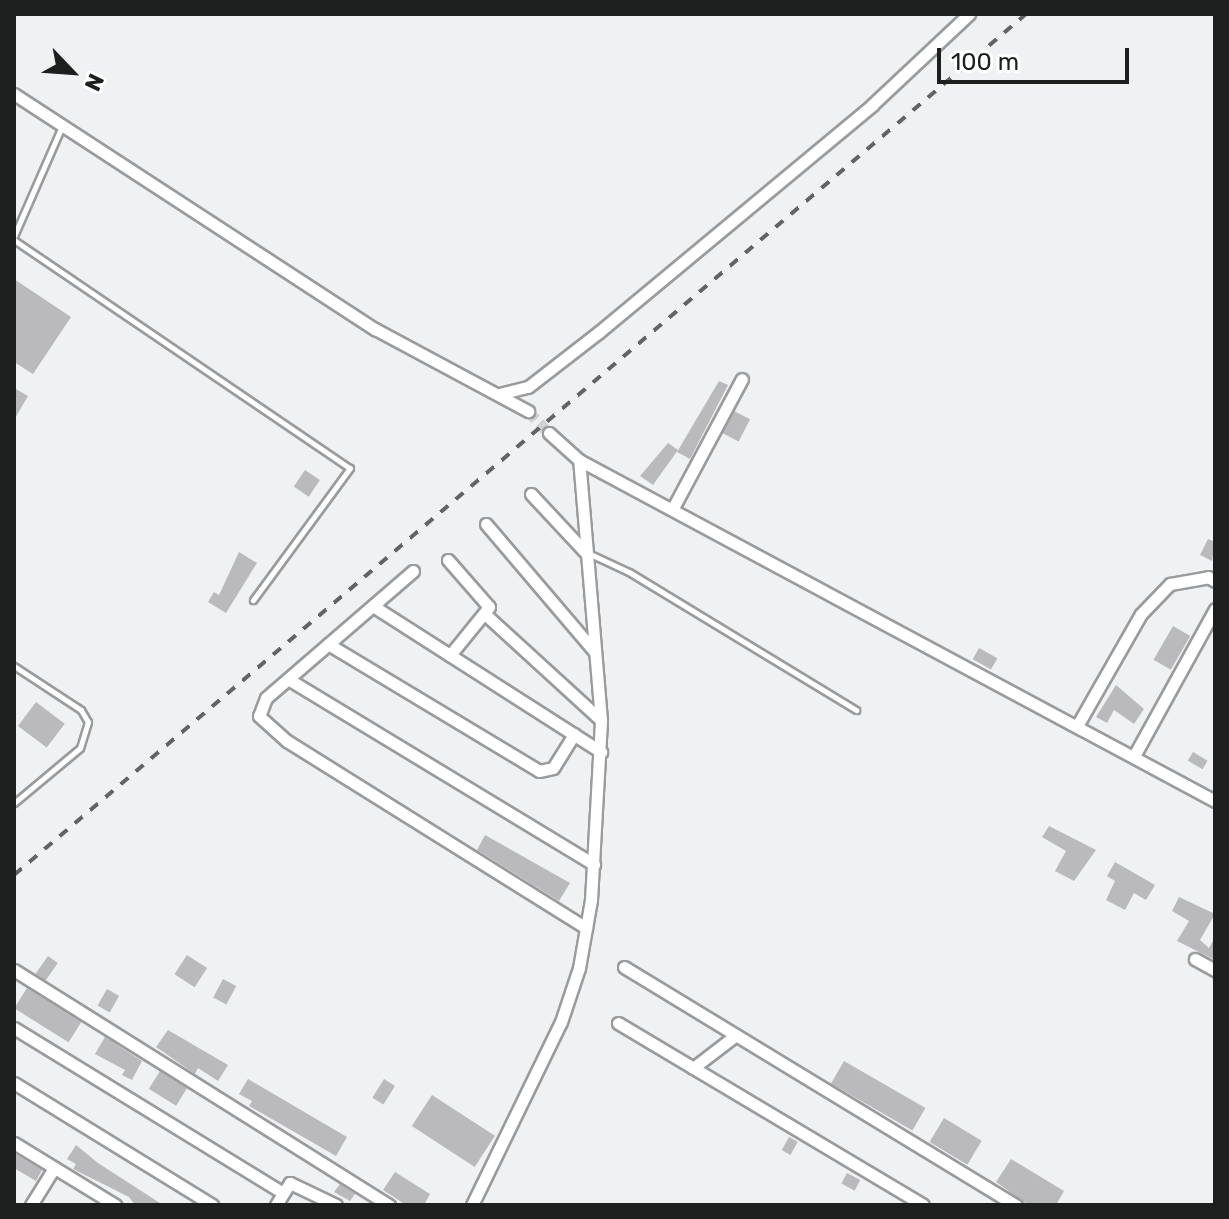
<!DOCTYPE html>
<style>
body{margin:0}
#map{position:relative;width:1229px;height:1219px;overflow:hidden;background:#f0f1f3;font-family:Rubik,sans-serif}
div>[style]{position:absolute}
.building>*{inset:0;background:#bababc;transform-origin:0 0}
.street-tunnel>*{height:11px;margin-top:-5.5px;transform-origin:0;background:repeating-linear-gradient(90deg,#d0d1d3 0 11px,transparent 0 16.5px)}
.roads{filter:drop-shadow(2px 0 #9a9b9c) drop-shadow(-2px 0 #9a9b9c) drop-shadow(0 2px #9a9b9c) drop-shadow(0 -2px #9a9b9c)}
.lane>*{height:5px;margin:-2.5px;padding:0 2.5px;transform-origin:2.5px;border-radius:2.5px;background:#fff}
.street>*{height:11px;margin:-5.5px;padding:0 5.5px;transform-origin:5.5px;border-radius:5.5px;background:#fff}
.rail>*{height:4px;margin-top:-2px;transform-origin:0;background:repeating-linear-gradient(90deg,#626363 0 10px,transparent 0 20px)}
span{translate:-50% -50%;white-space:nowrap;text-align:center;line-height:1.15;-webkit-text-stroke:6px #feffff;paint-order:stroke}
.frame{position:absolute;inset:0;border:16px solid #1d1e1e;pointer-events:none}
.north{position:absolute;left:32px;top:32px;width:80px;height:80px;-webkit-text-stroke:6px #feffff;paint-order:stroke;rotate:115deg;font-size:22px;font-weight:700;line-height:32px;text-align:center;color:#1d1e1e}
.north::after{content:'';display:block;margin:auto;width:28px;height:36px;background:#1d1e1e;clip-path:polygon(50% 0,100% 100%,50% 72%,0 100%)}
.scale{position:absolute;left:937px;top:48px;width:192px;height:36px;box-sizing:border-box;border:4px solid #1d1e1e;border-top:0;padding-left:10px;font-size:24px;line-height:28px;white-space:nowrap;color:#1d1e1e;-webkit-text-stroke:6px #feffff;paint-order:stroke}
</style>
<div id="map">
<div class="building">
<div style="clip-path:polygon(14px 279px,71px 317px,33px 374px,14px 362px)"></div>
<div style="clip-path:polygon(719px 381px,728px 385px,690px 459px,677px 452px)"></div>
<div style="clip-path:polygon(14px 388px,28px 396px,14px 420px)"></div>
<div style="left:734px;top:411px;width:18px;height:25px;rotate:27deg"></div>
<div style="clip-path:polygon(668px 443px,678px 450px,653px 485px,640px 476px)"></div>
<div style="left:305px;top:470px;width:18px;height:20px;rotate:34deg"></div>
<div style="clip-path:polygon(1208px 539px,1215px 542px,1212px 561px,1200px 555px)"></div>
<div style="clip-path:polygon(239px 552px,257px 563px,226px 613px,208px 602px,214px 592px,219px 595px)"></div>
<div style="left:1173px;top:626px;width:20px;height:39px;rotate:30deg"></div>
<div style="left:979px;top:648px;width:21px;height:13px;rotate:29deg"></div>
<div style="clip-path:polygon(1116px 685px,1144px 709px,1134px 724px,1114px 710px,1107px 723px,1096px 717px)"></div>
<div style="left:36px;top:702px;width:36px;height:30px;rotate:37deg"></div>
<div style="left:1193px;top:752px;width:17px;height:10px;rotate:31deg"></div>
<div style="clip-path:polygon(1049px 826px,1096px 850px,1074px 881px,1055px 871px,1066px 851px,1042px 837px)"></div>
<div style="clip-path:polygon(485px 835px,570px 883px,559px 901px,477px 850px)"></div>
<div style="clip-path:polygon(1115px 862px,1155px 885px,1146px 900px,1134px 893px,1125px 910px,1106px 900px,1115px 881px,1107px 876px)"></div>
<div style="clip-path:polygon(1179px 897px,1215px 914px,1200px 940px,1209px 948px,1215px 937px,1215px 960px,1177px 941px,1189px 921px,1172px 911px)"></div>
<div style="left:187px;top:955px;width:24px;height:23px;rotate:33deg"></div>
<div style="left:48px;top:956px;width:12px;height:22px;rotate:35deg"></div>
<div style="left:223px;top:979px;width:15px;height:21px;rotate:28deg"></div>
<div style="left:27px;top:988px;width:64px;height:24px;rotate:32deg"></div>
<div style="left:107px;top:989px;width:14px;height:19px;rotate:30deg"></div>
<div style="clip-path:polygon(168px 1030px,228px 1065px,218px 1081px,198px 1068px,195px 1074px,156px 1047px)"></div>
<div style="clip-path:polygon(105px 1037px,142px 1061px,132px 1080px,122px 1075px,125px 1070px,95px 1054px)"></div>
<div style="left:844px;top:1061px;width:94px;height:26px;rotate:30deg"></div>
<div style="left:160px;top:1071px;width:32px;height:21px;rotate:32deg"></div>
<div style="clip-path:polygon(248px 1079px,347px 1137px,336px 1156px,249px 1106px,252px 1101px,239px 1094px)"></div>
<div style="left:384px;top:1079px;width:13px;height:22px;rotate:32deg"></div>
<div style="left:432px;top:1095px;width:75px;height:37px;rotate:33deg"></div>
<div style="left:944px;top:1118px;width:44px;height:28px;rotate:31deg"></div>
<div style="left:789px;top:1137px;width:10px;height:15px;rotate:29deg"></div>
<div style="clip-path:polygon(76px 1145px,98px 1163px,163px 1205px,135px 1205px,129px 1197px,73px 1169px,76px 1164px,67px 1159px)"></div>
<div style="clip-path:polygon(14px 1153px,42px 1170px,36px 1181px,14px 1168px)"></div>
<div style="clip-path:polygon(1011px 1159px,1064px 1191px,1056px 1205px,1028px 1205px,996px 1182px)"></div>
<div style="clip-path:polygon(395px 1172px,430px 1194px,424px 1205px,406px 1205px,383px 1190px)"></div>
<div style="left:847px;top:1173px;width:15px;height:12px;rotate:28deg"></div>
<div style="clip-path:polygon(340px 1184px,355px 1194px,350px 1201px,334px 1192px)"></div>
</div>
<div class="street-tunnel">
<div style="left:528px;top:411px;width:30px;rotate:46deg"></div>
</div>
<div class="roads">
<div class="lane">
<div style="left:14px;top:236px;width:120px;rotate:-66.4deg"></div>
<div style="left:14px;top:240px;width:406px;rotate:34.2deg"></div>
<div style="left:350px;top:468px;width:164px;rotate:126.3deg"></div>
<div style="left:588px;top:553px;width:45px;rotate:24.9deg"></div>
<div style="left:629px;top:572px;width:266px;rotate:31.3deg"></div>
<div style="left:14px;top:666px;width:80px;rotate:33.3deg"></div>
<div style="left:81px;top:710px;width:14px;rotate:60deg"></div>
<div style="left:88px;top:722px;width:27px;rotate:107deg"></div>
<div style="left:80px;top:748px;width:86px;rotate:140.2deg"></div>
</div>
<div class="street">
<div style="left:14px;top:94px;width:431px;rotate:33.1deg"></div>
<div style="left:375px;top:329px;width:174px;rotate:28.2deg"></div>
<div style="left:499px;top:394px;width:30px;rotate:-14deg"></div>
<div style="left:528px;top:387px;width:90px;rotate:-37.8deg"></div>
<div style="left:599px;top:332px;width:355px;rotate:-39.7deg"></div>
<div style="left:872px;top:105px;width:133px;rotate:-43.2deg"></div>
<div style="left:549px;top:433px;width:40px;rotate:42deg"></div>
<div style="left:579px;top:460px;width:722px;rotate:28.2deg"></div>
<div style="left:531px;top:494px;width:79px;rotate:47deg"></div>
<div style="left:673px;top:508px;width:146px;rotate:-61.9deg"></div>
<div style="left:486px;top:524px;width:167px;rotate:49.6deg"></div>
<div style="left:448px;top:560px;width:62px;rotate:48.9deg"></div>
<div style="left:489px;top:607px;width:62px;rotate:129.1deg"></div>
<div style="left:413px;top:571px;width:194px;rotate:139.2deg"></div>
<div style="left:266px;top:698px;width:19px;rotate:111deg"></div>
<div style="left:259px;top:716px;width:38px;rotate:42deg"></div>
<div style="left:287px;top:741px;width:353px;rotate:32deg"></div>
<div style="left:373px;top:606px;width:271px;rotate:32.6deg"></div>
<div style="left:487px;top:616px;width:154px;rotate:42.4deg"></div>
<div style="left:328px;top:644px;width:246px;rotate:31deg"></div>
<div style="left:539px;top:771px;width:14px;rotate:-12deg"></div>
<div style="left:553px;top:768px;width:40px;rotate:-58deg"></div>
<div style="left:288px;top:679px;width:358px;rotate:31.2deg"></div>
<div style="left:1077px;top:726px;width:129px;rotate:-60.3deg"></div>
<div style="left:1141px;top:614px;width:42px;rotate:-46deg"></div>
<div style="left:1170px;top:584px;width:39px;rotate:-10deg"></div>
<div style="left:1208px;top:577px;width:8px;rotate:30deg"></div>
<div style="left:1134px;top:756px;width:168px;rotate:-61.1deg"></div>
<div style="left:1195px;top:959px;width:23px;rotate:29deg"></div>
<div style="left:624px;top:967px;width:459px;rotate:31.3deg"></div>
<div style="left:14px;top:970px;width:443px;rotate:32.1deg"></div>
<div style="left:618px;top:1023px;width:355px;rotate:30.8deg"></div>
<div style="left:14px;top:1028px;width:314px;rotate:31.5deg"></div>
<div style="left:693px;top:1068px;width:54px;rotate:-37.5deg"></div>
<div style="left:14px;top:1083px;width:233px;rotate:31.6deg"></div>
<div style="left:14px;top:1143px;width:119px;rotate:31.5deg"></div>
<div style="left:31px;top:1205px;width:44px;rotate:-58.1deg"></div>
<div style="left:276px;top:1205px;width:26px;rotate:-58deg"></div>
<div style="left:290px;top:1183px;width:51px;rotate:25.6deg"></div>
<div style="left:472px;top:1205px;width:203px;rotate:-64.1deg"></div>
<div style="left:561px;top:1022px;width:57px;rotate:-71.6deg"></div>
<div style="left:579px;top:968px;width:69px;rotate:-80deg"></div>
<div style="left:591px;top:900px;width:180px;rotate:-86.8deg"></div>
<div style="left:601px;top:720px;width:261px;rotate:-94.8deg"></div>
</div>
</div>
<div class="rail">
<div style="left:14px;top:875px;width:1329px;rotate:-40.39deg"></div>
</div>
<div class="frame"></div>
<div class="north">N</div>
<div class="scale">100 m</div>
</div>
